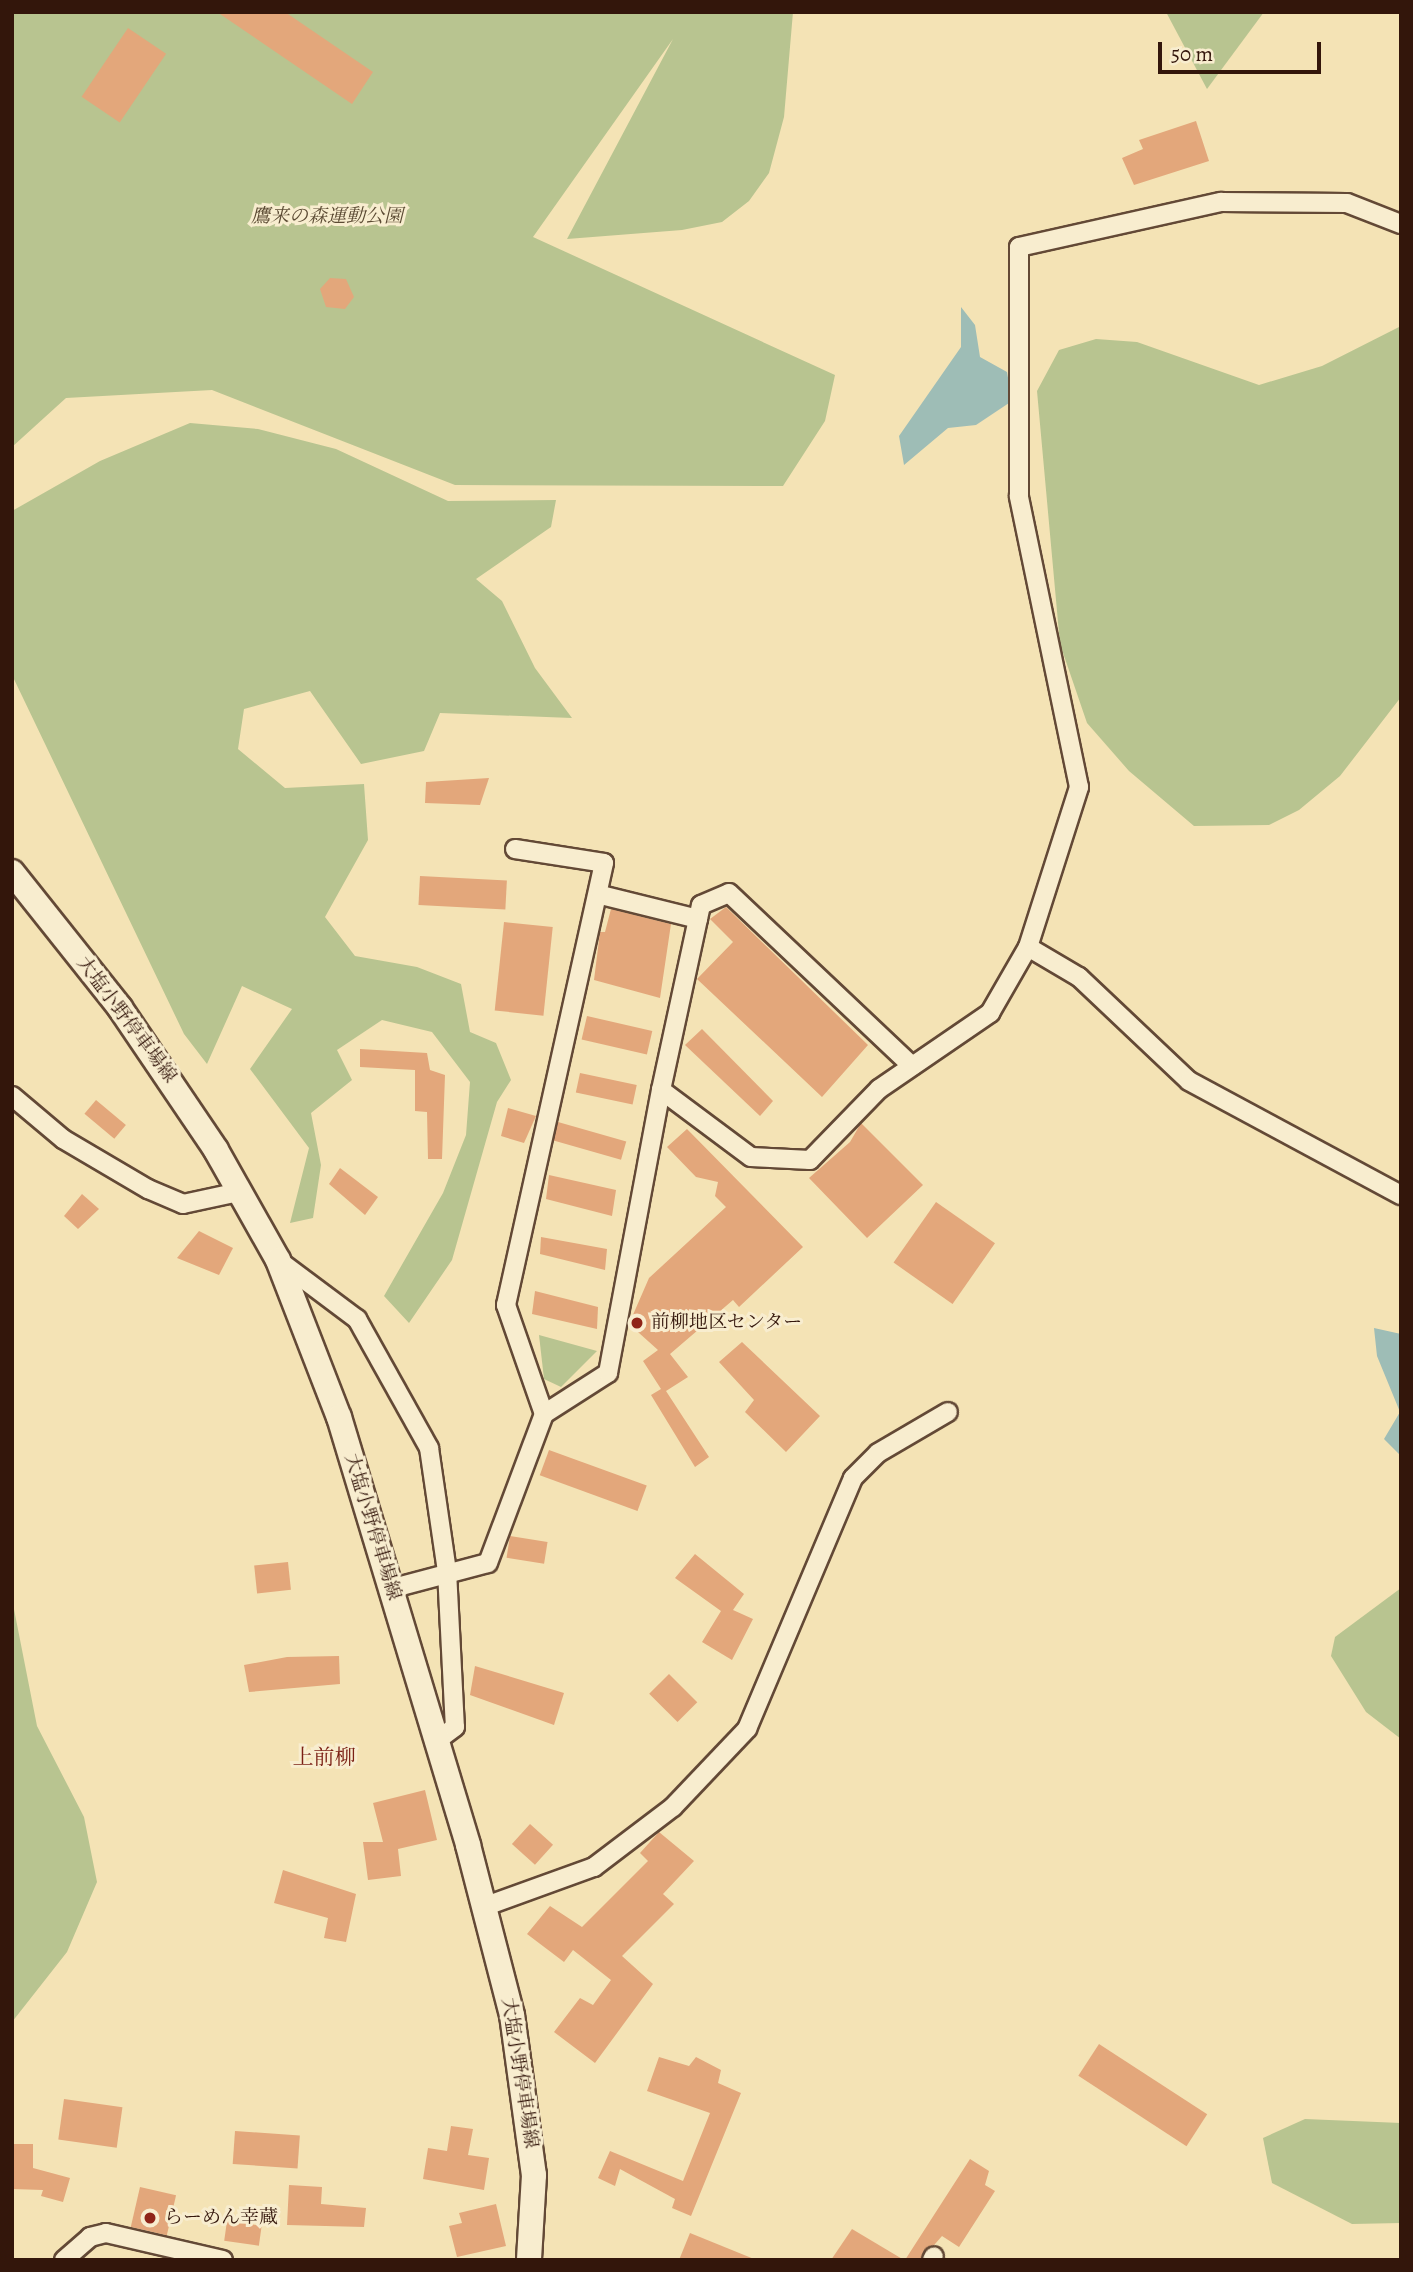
<!DOCTYPE html>
<meta charset="utf-8">
<style>
body{margin:0}
#map{position:relative;width:1413px;height:2272px;overflow:hidden;background:#f4e3b5;font-family:Alegreya,"Noto Serif JP",serif}
div>[style]{position:absolute}
.green>*{inset:0;background:#b8c490}
.water>*{inset:0;background:#9ebdb6}
.building>*{inset:0;background:#e3a77b;transform-origin:0 0}
.roads{filter:drop-shadow(2px 0 #634936) drop-shadow(-2px 0 #634936) drop-shadow(0 2px #634936) drop-shadow(0 -2px #634936)}
.minor>*{height:18px;margin:-9px;padding:0 9px;transform-origin:9px;border-radius:9px;background:#f8edcf}
.secondary>*{height:24px;margin:-12px;padding:0 12px;transform-origin:12px;border-radius:12px;background:#f8edcf}
.dots>*{width:19px;height:19px;translate:-50% -50%;box-sizing:border-box;border:4px solid #f8edcf;border-radius:50%}
span{translate:-50% -50%;white-space:nowrap;text-align:center;line-height:1.15;-webkit-text-stroke:6px #f8edcf;paint-order:stroke}
.park-label{font-size:19px;color:#5b4a33;font-style:italic}
.street-label{font-size:19px;color:#33160b}
.poi-label{font-size:19px;color:#33160b}
.left{translate:0 -50%;text-align:left}
.neighbourhood-label{font-size:21px;color:#7a1f14}
.frame{position:absolute;inset:0;border:14px solid #33160b;pointer-events:none}
.scale{position:absolute;left:1158px;top:42px;width:163px;height:32px;box-sizing:border-box;border:4px solid #33160b;border-top:0;padding-left:9px;font-size:21px;line-height:24px;white-space:nowrap;color:#33160b;-webkit-text-stroke:5px #f8edcf;paint-order:stroke}
</style>
<div id="map">
<div class="green">
<div style="clip-path:polygon(12px 12px,793px 12px,784px 117px,769px 173px,749px 201px,722px 222px,682px 230px,567px 239px,673px 39px,533px 237px,835px 375px,825px 421px,783px 486px,455px 485px,212px 390px,66px 398px,12px 447px)"></div>
<div style="clip-path:polygon(1166px 12px,1264px 12px,1207px 89px)"></div>
<div style="clip-path:polygon(1401px 326px,1401px 697px,1340px 776px,1299px 810px,1269px 825px,1194px 826px,1129px 771px,1087px 723px,1060px 644px,1037px 391px,1059px 350px,1096px 339px,1137px 342px,1259px 385px,1322px 366px)"></div>
<div style="clip-path:polygon(190px 423px,258px 429px,336px 449px,448px 501px,556px 500px,551px 527px,476px 579px,502px 601px,535px 668px,572px 718px,440px 713px,424px 751px,361px 764px,310px 691px,244px 709px,238px 749px,285px 788px,364px 784px,368px 840px,325px 917px,355px 956px,417px 967px,461px 984px,470px 1032px,496px 1043px,511px 1080px,497px 1102px,452px 1260px,409px 1323px,384px 1296px,443px 1193px,466px 1135px,470px 1082px,432px 1032px,382px 1020px,337px 1050px,352px 1080px,311px 1113px,321px 1165px,313px 1218px,290px 1223px,309px 1148px,250px 1069px,292px 1009px,242px 986px,207px 1064px,184px 1034px,12px 675px,12px 511px,100px 461px)"></div>
<div style="clip-path:polygon(539px 1335px,597px 1351px,561px 1387px,544px 1379px)"></div>
<div style="clip-path:polygon(1401px 1588px,1401px 1739px,1366px 1712px,1331px 1656px,1335px 1637px)"></div>
<div style="clip-path:polygon(12px 1599px,37px 1726px,84px 1817px,97px 1882px,67px 1952px,12px 2022px)"></div>
<div style="clip-path:polygon(1305px 2119px,1401px 2123px,1401px 2223px,1352px 2224px,1272px 2183px,1263px 2138px)"></div>
</div>
<div class="water">
<div style="clip-path:polygon(961px 307px,975px 325px,980px 357px,1007px 372px,1012px 401px,976px 425px,948px 428px,904px 465px,899px 436px,961px 347px)"></div>
<div style="clip-path:polygon(1374px 1328px,1401px 1334px,1401px 1454px,1399px 1454px,1384px 1439px,1400px 1412px,1377px 1356px)"></div>
</div>
<div class="building">
<div style="clip-path:polygon(217px 12px,285px 12px,373px 72px,352px 104px)"></div>
<div style="left:128px;top:28px;width:46px;height:83px;rotate:34deg"></div>
<div style="clip-path:polygon(1196px 121px,1209px 161px,1134px 185px,1122px 158px,1143px 149px,1139px 140px)"></div>
<div style="clip-path:polygon(330px 278px,346px 279px,354px 297px,345px 309px,326px 307px,320px 289px)"></div>
<div style="clip-path:polygon(489px 778px,480px 805px,425px 803px,426px 782px)"></div>
<div style="left:420px;top:876px;width:87px;height:29px;rotate:3deg"></div>
<div style="clip-path:polygon(726px 907px,868px 1045px,822px 1097px,697px 979px,733px 942px,710px 919px)"></div>
<div style="clip-path:polygon(611px 909px,671px 924px,660px 998px,594px 980px,600px 932px,605px 932px)"></div>
<div style="left:504px;top:922px;width:49px;height:89px;rotate:6deg"></div>
<div style="left:587px;top:1016px;width:67px;height:24px;rotate:13deg"></div>
<div style="clip-path:polygon(702px 1029px,773px 1101px,760px 1116px,685px 1045px)"></div>
<div style="clip-path:polygon(360px 1049px,427px 1053px,430px 1070px,445px 1075px,442px 1159px,428px 1159px,427px 1112px,415px 1111px,415px 1070px,360px 1067px)"></div>
<div style="left:580px;top:1073px;width:58px;height:20px;rotate:12deg"></div>
<div style="left:96px;top:1100px;width:39px;height:18px;rotate:40deg"></div>
<div style="clip-path:polygon(508px 1108px,536px 1116px,524px 1143px,501px 1136px)"></div>
<div style="left:558px;top:1122px;width:71px;height:19px;rotate:16deg"></div>
<div style="clip-path:polygon(861px 1123px,923px 1185px,867px 1238px,809px 1178px,850px 1142px)"></div>
<div style="clip-path:polygon(687px 1129px,803px 1247px,739px 1307px,733px 1300px,670px 1354px,688px 1377px,666px 1391px,709px 1457px,695px 1467px,651px 1395px,661px 1389px,643px 1361px,658px 1350px,629px 1324px,649px 1278px,726px 1207px,715px 1196px,718px 1182px,696px 1177px,667px 1147px)"></div>
<div style="clip-path:polygon(340px 1168px,378px 1197px,365px 1215px,329px 1184px)"></div>
<div style="clip-path:polygon(549px 1175px,616px 1190px,612px 1216px,546px 1199px)"></div>
<div style="clip-path:polygon(82px 1194px,99px 1209px,78px 1229px,64px 1216px)"></div>
<div style="left:936px;top:1202px;width:72px;height:74px;rotate:35deg"></div>
<div style="clip-path:polygon(199px 1231px,233px 1248px,219px 1275px,177px 1258px)"></div>
<div style="clip-path:polygon(541px 1237px,607px 1249px,605px 1270px,540px 1254px)"></div>
<div style="clip-path:polygon(535px 1291px,598px 1307px,597px 1329px,532px 1314px)"></div>
<div style="clip-path:polygon(742px 1342px,820px 1416px,786px 1452px,745px 1412px,754px 1400px,719px 1362px)"></div>
<div style="left:549px;top:1450px;width:104px;height:27px;rotate:20deg"></div>
<div style="left:510px;top:1536px;width:38px;height:22px;rotate:9deg"></div>
<div style="clip-path:polygon(695px 1554px,744px 1594px,733px 1610px,753px 1619px,732px 1660px,702px 1642px,721px 1611px,675px 1578px)"></div>
<div style="left:288px;top:1562px;width:28px;height:34px;rotate:84deg"></div>
<div style="clip-path:polygon(339px 1656px,340px 1684px,249px 1692px,244px 1665px,287px 1657px)"></div>
<div style="clip-path:polygon(475px 1666px,564px 1693px,554px 1725px,470px 1695px)"></div>
<div style="left:669px;top:1674px;width:40px;height:28px;rotate:45deg"></div>
<div style="clip-path:polygon(425px 1790px,437px 1840px,398px 1849px,401px 1876px,368px 1880px,363px 1842px,383px 1842px,373px 1803px)"></div>
<div style="left:530px;top:1824px;width:31px;height:27px;rotate:42deg"></div>
<div style="clip-path:polygon(659px 1832px,694px 1861px,663px 1894px,674px 1904px,622px 1956px,653px 1984px,595px 2063px,554px 2032px,580px 1998px,593px 2005px,611px 1980px,573px 1950px,564px 1962px,527px 1934px,550px 1906px,582px 1927px,648px 1861px,640px 1853px)"></div>
<div style="clip-path:polygon(283px 1870px,356px 1894px,346px 1942px,324px 1938px,328px 1918px,274px 1903px)"></div>
<div style="left:1099px;top:2044px;width:129px;height:38px;rotate:33deg"></div>
<div style="clip-path:polygon(659px 2057px,689px 2066px,696px 2057px,721px 2070px,718px 2083px,741px 2093px,691px 2216px,672px 2208px,675px 2199px,620px 2169px,615px 2186px,598px 2178px,610px 2151px,683px 2181px,710px 2113px,647px 2091px)"></div>
<div style="left:64px;top:2099px;width:59px;height:41px;rotate:8deg"></div>
<div style="clip-path:polygon(451px 2126px,473px 2129px,468px 2155px,489px 2158px,484px 2190px,423px 2179px,428px 2148px,447px 2151px)"></div>
<div style="left:235px;top:2131px;width:65px;height:33px;rotate:4deg"></div>
<div style="clip-path:polygon(12px 2144px,33px 2144px,33px 2168px,70px 2178px,63px 2202px,41px 2196px,43px 2190px,12px 2189px)"></div>
<div style="clip-path:polygon(970px 2159px,989px 2171px,985px 2185px,995px 2191px,959px 2247px,942px 2236px,921px 2260px,905px 2260px)"></div>
<div style="clip-path:polygon(289px 2185px,322px 2187px,321px 2204px,366px 2208px,364px 2227px,287px 2225px)"></div>
<div style="left:140px;top:2187px;width:37px;height:41px;rotate:13deg"></div>
<div style="clip-path:polygon(496px 2204px,506px 2246px,457px 2257px,449px 2226px,462px 2223px,459px 2213px)"></div>
<div style="left:227px;top:2221px;width:35px;height:20px;rotate:8deg"></div>
<div style="clip-path:polygon(852px 2229px,904px 2260px,831px 2260px)"></div>
<div style="clip-path:polygon(690px 2233px,754px 2259px,754px 2260px,679px 2260px)"></div>
</div>
<div class="roads">
<div class="minor">
<div style="left:515px;top:849px;width:90px;rotate:8.9deg"></div>
<div style="left:604px;top:863px;width:453px;rotate:102.5deg"></div>
<div style="left:506px;top:1305px;width:115px;rotate:70.8deg"></div>
<div style="left:601px;top:895px;width:100px;rotate:13.9deg"></div>
<div style="left:1028px;top:947px;width:59px;rotate:30.5deg"></div>
<div style="left:1079px;top:977px;width:151px;rotate:43.4deg"></div>
<div style="left:1189px;top:1081px;width:241px;rotate:28.3deg"></div>
<div style="left:661px;top:1090px;width:189px;rotate:-77.8deg"></div>
<div style="left:701px;top:905px;width:30px;rotate:-23deg"></div>
<div style="left:729px;top:893px;width:252px;rotate:43.4deg"></div>
<div style="left:12px;top:1096px;width:67px;rotate:40.1deg"></div>
<div style="left:63px;top:1139px;width:99px;rotate:30.5deg"></div>
<div style="left:148px;top:1189px;width:38px;rotate:23deg"></div>
<div style="left:183px;top:1204px;width:57px;rotate:-12.1deg"></div>
<div style="left:278px;top:1260px;width:99px;rotate:36.8deg"></div>
<div style="left:357px;top:1319px;width:148px;rotate:60.8deg"></div>
<div style="left:429px;top:1448px;width:124px;rotate:81.7deg"></div>
<div style="left:447px;top:1571px;width:156px;rotate:87.1deg"></div>
<div style="left:455px;top:1727px;width:21px;rotate:143deg"></div>
<div style="left:390px;top:1589px;width:101px;rotate:-14.9deg"></div>
<div style="left:488px;top:1563px;width:159px;rotate:-69.4deg"></div>
<div style="left:544px;top:1414px;width:76px;rotate:-32.6deg"></div>
<div style="left:608px;top:1373px;width:288px;rotate:-79.4deg"></div>
<div style="left:661px;top:1090px;width:112px;rotate:36.7deg"></div>
<div style="left:751px;top:1157px;width:59px;rotate:2.9deg"></div>
<div style="left:810px;top:1160px;width:99px;rotate:-45.8deg"></div>
<div style="left:879px;top:1089px;width:135px;rotate:-34.4deg"></div>
<div style="left:990px;top:1013px;width:76px;rotate:-60.1deg"></div>
<div style="left:1028px;top:947px;width:168px;rotate:-72.3deg"></div>
<div style="left:1079px;top:787px;width:297px;rotate:-101.7deg"></div>
<div style="left:1019px;top:496px;width:249px;rotate:-90deg"></div>
<div style="left:1019px;top:247px;width:207px;rotate:-12.6deg"></div>
<div style="left:1221px;top:202px;width:126px;rotate:0.5deg"></div>
<div style="left:1347px;top:203px;width:58px;rotate:21.3deg"></div>
<div style="left:486px;top:1906px;width:115px;rotate:-19.9deg"></div>
<div style="left:594px;top:1867px;width:99px;rotate:-37.2deg"></div>
<div style="left:673px;top:1807px;width:108px;rotate:-46.5deg"></div>
<div style="left:747px;top:1729px;width:272px;rotate:-67.1deg"></div>
<div style="left:853px;top:1478px;width:35px;rotate:-45deg"></div>
<div style="left:878px;top:1453px;width:81px;rotate:-30.4deg"></div>
<div style="left:64px;top:2260px;width:35px;rotate:-41deg"></div>
<div style="left:90px;top:2237px;width:16px;rotate:-14deg"></div>
<div style="left:106px;top:2233px;width:120px;rotate:13deg"></div>
<div style="left:932px;top:2260px;width:4px;rotate:-63deg"></div>
</div>
<div class="secondary">
<div style="left:12px;top:872px;width:174px;rotate:51.5deg"></div>
<div style="left:120px;top:1008px;width:171px;rotate:55.9deg"></div>
<div style="left:216px;top:1150px;width:126px;rotate:60.6deg"></div>
<div style="left:278px;top:1260px;width:168px;rotate:68.8deg"></div>
<div style="left:339px;top:1417px;width:447px;rotate:73.2deg"></div>
<div style="left:468px;top:1845px;width:176px;rotate:75.5deg"></div>
<div style="left:512px;top:2015px;width:162px;rotate:82.2deg"></div>
<div style="left:534px;top:2175px;width:85px;rotate:93.4deg"></div>
</div>
</div>
<div class="dots">
<div style="left:637px;top:1323px;background:#8f2418"></div>
<div style="left:150px;top:2218px;background:#8f2418"></div>
</div>
<div class="park-label">
<span style="left:327px;top:217px">鷹来の森運動公園</span>
</div>
<div class="street-label">
<span style="left:126px;top:1020px;rotate:53deg">大塩小野停車場線</span>
<span style="left:372px;top:1527px;rotate:73deg">大塩小野停車場線</span>
<span style="left:519px;top:2073px;rotate:81deg">大塩小野停車場線</span>
</div>
<div class="poi-label">
<span class="left" style="left:651px;top:1323px">前柳地区センター</span>
<span class="left" style="left:164px;top:2218px">らーめん幸蔵</span>
</div>
<div class="neighbourhood-label">
<span style="left:324px;top:1757px">上前柳</span>
</div>
<div class="frame"></div>
<div class="scale">50 m</div>
</div>
